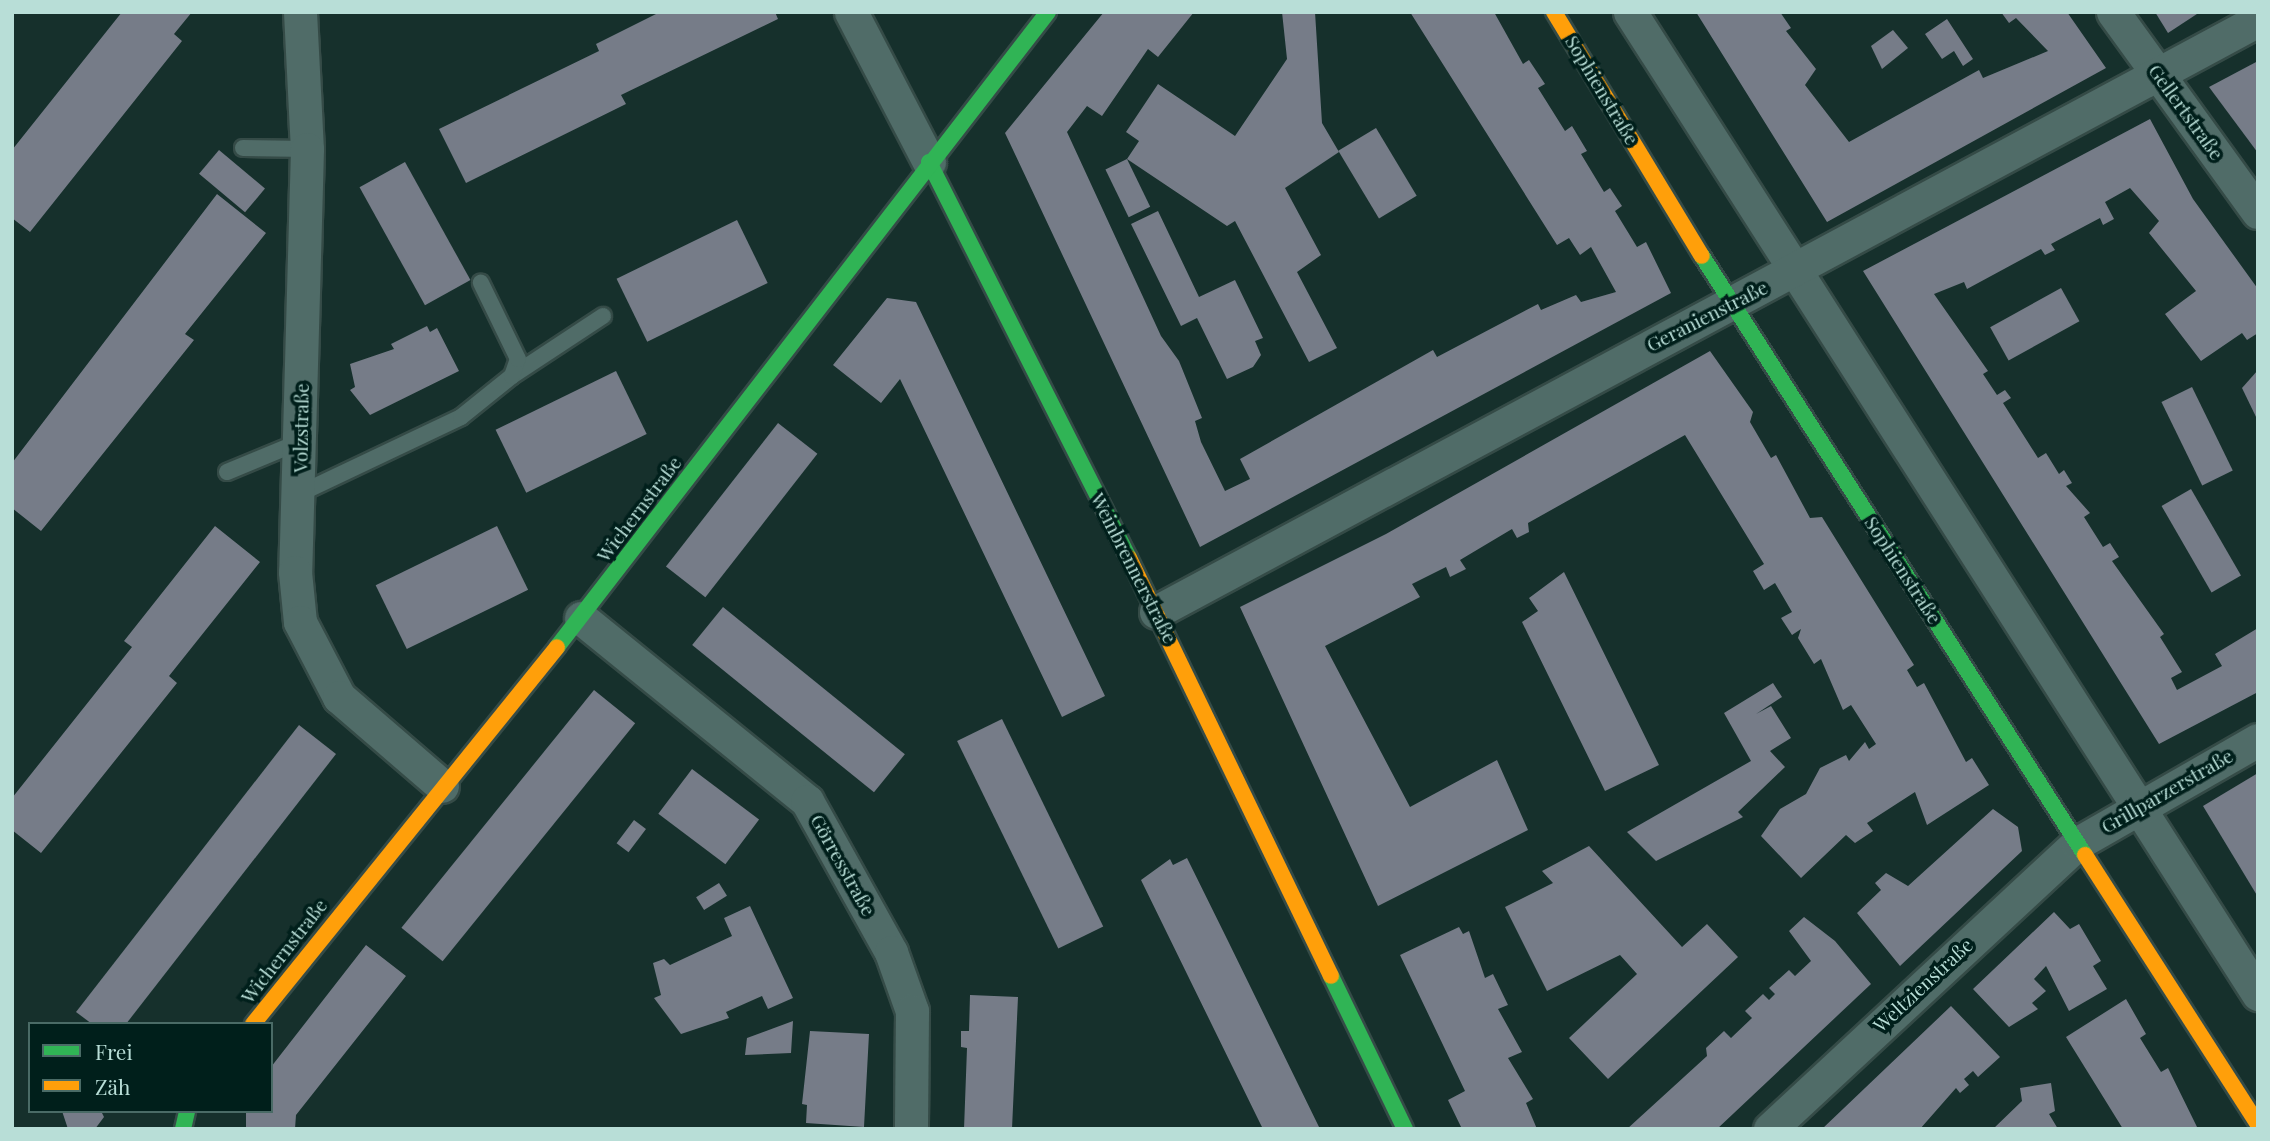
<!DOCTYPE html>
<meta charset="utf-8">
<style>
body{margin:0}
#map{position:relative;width:2270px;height:1141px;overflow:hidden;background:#16302c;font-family:"Playfair Display",serif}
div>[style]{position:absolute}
.building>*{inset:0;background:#767c88;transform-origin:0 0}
.roads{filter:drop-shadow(2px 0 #354b47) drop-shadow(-2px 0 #354b47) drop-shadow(0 2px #354b47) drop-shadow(0 -2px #354b47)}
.lane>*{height:16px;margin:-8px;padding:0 8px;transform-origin:8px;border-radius:8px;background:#506c68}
.street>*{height:33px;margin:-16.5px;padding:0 16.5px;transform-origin:16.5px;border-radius:16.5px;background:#506c68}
.fast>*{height:16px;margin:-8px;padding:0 8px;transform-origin:8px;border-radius:8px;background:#30b455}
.slow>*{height:16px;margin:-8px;padding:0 8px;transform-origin:8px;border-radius:8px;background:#ff9f0a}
span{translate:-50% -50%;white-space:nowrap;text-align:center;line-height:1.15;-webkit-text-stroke:7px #001f1b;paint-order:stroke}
.street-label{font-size:19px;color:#b8ded7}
.frame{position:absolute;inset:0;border:14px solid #b8ded7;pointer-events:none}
.legend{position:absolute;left:28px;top:1022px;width:245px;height:91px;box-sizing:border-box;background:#001f1b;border:2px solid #4a6b66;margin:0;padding:9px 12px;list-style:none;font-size:21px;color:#b8ded7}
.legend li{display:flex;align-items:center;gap:14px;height:35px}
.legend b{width:35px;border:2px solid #4a6b66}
</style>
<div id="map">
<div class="building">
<div style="clip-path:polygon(122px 12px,192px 12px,174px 34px,182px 41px,30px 232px,12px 218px,12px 150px)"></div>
<div style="clip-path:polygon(660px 12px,775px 12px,778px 19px,621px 95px,626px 104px,466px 183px,439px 129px,599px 51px,596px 44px)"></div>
<div style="clip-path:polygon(1104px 12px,1194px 12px,1158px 57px,1148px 49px,1102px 116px,1087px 106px,1067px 132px,1161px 336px,1179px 361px,1202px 418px,1195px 421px,1201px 442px,1225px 491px,1250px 479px,1240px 459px,1433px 350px,1437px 357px,1538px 304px,1541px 310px,1576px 295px,1581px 302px,1616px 292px,1591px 247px,1580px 255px,1569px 238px,1557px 245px,1410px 12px,1494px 12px,1523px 64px,1529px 60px,1545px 84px,1538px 88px,1565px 131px,1572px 126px,1587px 151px,1581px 154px,1604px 192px,1610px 188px,1622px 206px,1615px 211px,1637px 247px,1646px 242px,1671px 293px,1200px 547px,1005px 133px)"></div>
<div style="clip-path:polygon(1282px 12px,1315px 12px,1322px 123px,1339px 152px,1285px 188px,1321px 255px,1297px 272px,1337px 348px,1309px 362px,1235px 221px,1227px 226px,1127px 159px,1139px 141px,1126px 132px,1158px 84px,1235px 136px,1287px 59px)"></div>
<div style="clip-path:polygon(1696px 12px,1780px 12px,1791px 28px,1786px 31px,1816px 69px,1805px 85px,1849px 142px,1979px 70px,1983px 78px,2048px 51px,2016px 18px,2009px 23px,2001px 12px,2067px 12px,2106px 68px,1827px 222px)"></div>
<div style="clip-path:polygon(2155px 12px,2200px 12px,2168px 33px)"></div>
<div style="clip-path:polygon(1947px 19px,1973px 59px,1963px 66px,1954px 51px,1942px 59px,1925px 34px)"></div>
<div style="clip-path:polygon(1893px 30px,1908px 48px,1882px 69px,1871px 46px)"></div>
<div style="clip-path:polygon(2258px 61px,2258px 153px,2209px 87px)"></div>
<div style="clip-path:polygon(2150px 119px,2193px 199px,2258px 289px,2258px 333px,2247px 340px,2242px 333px,2201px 361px,2165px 314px,2196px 291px,2149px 233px,2159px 221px,2130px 188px,2105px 202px,2114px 219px,2103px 225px,2100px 218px,2051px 244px,2055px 250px,2045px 255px,2041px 249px,1967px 289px,1964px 282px,1934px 294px,1988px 371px,1983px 374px,1997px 395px,2005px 390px,2011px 398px,2003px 403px,2038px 458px,2046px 453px,2059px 474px,2064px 470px,2072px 483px,2066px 486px,2090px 513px,2084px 517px,2103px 547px,2110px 543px,2119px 557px,2112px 561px,2164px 634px,2160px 637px,2182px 672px,2171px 678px,2177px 690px,2222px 666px,2215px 654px,2258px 628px,2258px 692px,2159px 744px,1863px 271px)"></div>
<div style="left:1376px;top:128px;width:79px;height:44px;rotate:59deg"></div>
<div style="left:219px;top:150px;width:60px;height:31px;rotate:40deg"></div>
<div style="left:1127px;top:159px;width:53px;height:24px;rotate:64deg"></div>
<div style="left:405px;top:162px;width:135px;height:52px;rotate:61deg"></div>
<div style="clip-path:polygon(217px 194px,266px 233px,185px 334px,194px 340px,41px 531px,12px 508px,12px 463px)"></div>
<div style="clip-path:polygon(1158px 211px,1199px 297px,1235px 280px,1263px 338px,1255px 341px,1261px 355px,1253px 367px,1227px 379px,1197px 318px,1181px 326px,1131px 224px)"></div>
<div style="left:737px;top:220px;width:70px;height:134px;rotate:64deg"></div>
<div style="left:2061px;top:288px;width:38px;height:81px;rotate:61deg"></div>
<div style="clip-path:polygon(887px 298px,916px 302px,1105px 696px,1062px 717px,900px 379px,881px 403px,833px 365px)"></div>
<div style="clip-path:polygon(427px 326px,430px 332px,437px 328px,459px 371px,370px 415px,350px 390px,355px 387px,350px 364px,394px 349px,391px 344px)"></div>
<div style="clip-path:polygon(1710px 351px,1753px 412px,1750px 422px,1771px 458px,1776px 455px,1810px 518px,1822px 517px,1914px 665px,1907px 670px,1917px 687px,1924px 683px,1966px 762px,1972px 758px,1989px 785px,1927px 825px,1915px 792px,1867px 823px,1873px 831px,1855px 843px,1846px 835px,1801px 878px,1761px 836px,1780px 809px,1806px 794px,1820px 768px,1846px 755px,1849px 761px,1865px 742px,1869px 749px,1876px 744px,1851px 705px,1843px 710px,1821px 659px,1814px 664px,1798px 638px,1801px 629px,1792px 635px,1781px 618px,1792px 612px,1775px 583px,1764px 590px,1753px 571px,1764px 564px,1685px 435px,1528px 523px,1529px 532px,1517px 538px,1512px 529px,1460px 560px,1466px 569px,1450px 577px,1446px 567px,1412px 584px,1420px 597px,1325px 646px,1410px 807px,1497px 760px,1528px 830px,1378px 906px,1240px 607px,1386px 534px)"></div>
<div style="clip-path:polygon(2258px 370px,2258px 421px,2242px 388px)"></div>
<div style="left:616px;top:371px;width:70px;height:134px;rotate:64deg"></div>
<div style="left:2192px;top:387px;width:93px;height:34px;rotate:64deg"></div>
<div style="left:778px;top:423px;width:50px;height:182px;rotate:38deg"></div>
<div style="left:2191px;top:489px;width:100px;height:34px;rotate:60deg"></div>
<div style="clip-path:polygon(215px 526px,260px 562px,169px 676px,177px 683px,41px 853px,12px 830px,12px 798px,132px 647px,124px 641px)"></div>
<div style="left:497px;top:526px;width:71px;height:135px;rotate:64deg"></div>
<div style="clip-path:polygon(1564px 572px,1659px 765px,1605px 791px,1522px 622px,1538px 611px,1529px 598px)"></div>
<div style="left:723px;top:607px;width:234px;height:49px;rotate:39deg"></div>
<div style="clip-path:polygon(1773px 683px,1782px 697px,1756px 714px,1771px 706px,1791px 738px,1770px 751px,1785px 767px,1738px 812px,1743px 817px,1656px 861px,1627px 832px,1751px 761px,1724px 713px)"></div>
<div style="left:594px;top:690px;width:53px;height:306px;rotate:39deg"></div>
<div style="left:1002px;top:719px;width:231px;height:50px;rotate:64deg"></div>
<div style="clip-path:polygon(299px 725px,336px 754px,126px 1024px,92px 1024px,76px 1012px)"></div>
<div style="left:692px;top:769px;width:84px;height:56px;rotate:37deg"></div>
<div style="clip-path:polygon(2258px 773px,2258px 897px,2203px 806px)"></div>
<div style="clip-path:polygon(1993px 809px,2018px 827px,2022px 851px,1900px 966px,1857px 913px,1881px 890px,1875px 883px,1886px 873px,1908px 886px)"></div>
<div style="left:634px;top:820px;width:15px;height:29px;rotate:37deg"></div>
<div style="clip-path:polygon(1589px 846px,1682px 947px,1707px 924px,1738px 957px,1608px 1079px,1569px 1038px,1637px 974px,1620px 955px,1547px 991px,1505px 907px,1553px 883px,1542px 871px)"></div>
<div style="clip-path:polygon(1187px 858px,1229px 943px,1320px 1129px,1263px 1129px,1258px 1119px,1141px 880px,1170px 859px,1173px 865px)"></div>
<div style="left:719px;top:883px;width:15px;height:27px;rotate:58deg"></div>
<div style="clip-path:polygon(750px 906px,793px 998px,768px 1009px,762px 996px,726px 1012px,729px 1018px,681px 1034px,654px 998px,661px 995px,653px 963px,664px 959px,670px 965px,732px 936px,724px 918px)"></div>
<div style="clip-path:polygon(2054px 912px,2070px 929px,2079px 924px,2101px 961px,2093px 966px,2107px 989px,2069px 1011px,2046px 966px,2034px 979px,2046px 991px,2032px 1003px,2038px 1009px,2009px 1027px,1973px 989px)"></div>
<div style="clip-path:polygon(1804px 917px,1835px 941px,1871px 984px,1717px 1129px,1627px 1129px,1707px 1056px,1706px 1048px,1724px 1031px,1731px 1038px,1752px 1018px,1745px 1011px,1763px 994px,1769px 1000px,1775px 994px,1769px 988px,1789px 970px,1795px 976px,1811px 961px,1789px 931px)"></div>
<div style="clip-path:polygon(1459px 927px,1463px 934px,1469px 931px,1485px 978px,1493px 974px,1508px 1005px,1498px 1009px,1522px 1052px,1508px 1058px,1533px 1099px,1526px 1103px,1537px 1129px,1462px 1129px,1448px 1100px,1465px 1091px,1400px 955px)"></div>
<div style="clip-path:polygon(366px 945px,406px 976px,296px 1115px,295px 1129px,246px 1129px,246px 1111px,271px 1111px,271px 1067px)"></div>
<div style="clip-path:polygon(970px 995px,1018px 997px,1012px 1129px,964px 1129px,967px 1048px,961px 1047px,961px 1031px,969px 1031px)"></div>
<div style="clip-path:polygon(2126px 999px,2146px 1034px,2140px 1038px,2161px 1072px,2168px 1068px,2198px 1129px,2123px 1129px,2066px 1037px)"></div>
<div style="clip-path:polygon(1951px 1006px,2000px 1057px,1978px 1077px,1973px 1071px,1964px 1079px,1969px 1085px,1960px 1093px,1956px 1088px,1920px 1129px,1822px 1129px)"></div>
<div style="clip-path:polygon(793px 1021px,791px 1053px,745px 1055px,747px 1038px)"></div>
<div style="clip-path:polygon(810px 1031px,869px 1034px,864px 1127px,806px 1123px,807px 1105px,802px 1104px)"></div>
<div style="clip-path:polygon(2051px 1083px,2055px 1111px,2049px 1114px,2058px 1129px,1993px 1129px,2022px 1101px,2020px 1088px)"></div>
<div style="clip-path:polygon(62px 1111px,101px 1111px,104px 1117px,95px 1129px,68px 1129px)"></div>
</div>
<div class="roads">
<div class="lane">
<div style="left:243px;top:148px;width:64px;rotate:0.9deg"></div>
<div style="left:512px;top:376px;width:109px;rotate:-33.4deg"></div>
<div style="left:227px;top:472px;width:78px;rotate:-22.6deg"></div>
<div style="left:299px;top:494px;width:179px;rotate:-25.4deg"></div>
<div style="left:461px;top:417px;width:65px;rotate:-38.8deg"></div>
<div style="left:512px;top:376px;width:18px;rotate:-71deg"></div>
<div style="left:518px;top:359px;width:85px;rotate:-116deg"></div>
</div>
<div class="street">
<div style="left:300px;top:12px;width:137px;rotate:87.1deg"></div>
<div style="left:307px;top:149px;width:423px;rotate:91.6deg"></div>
<div style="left:295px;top:572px;width:50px;rotate:84.3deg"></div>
<div style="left:300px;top:622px;width:85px;rotate:62.5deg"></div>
<div style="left:339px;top:697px;width:136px;rotate:40.8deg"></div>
<div style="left:851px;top:12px;width:169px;rotate:62.5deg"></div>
<div style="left:1630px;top:12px;width:1166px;rotate:57.4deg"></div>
<div style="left:2113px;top:12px;width:247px;rotate:54.1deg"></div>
<div style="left:1156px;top:612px;width:1251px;rotate:-28.24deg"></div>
<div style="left:581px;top:618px;width:291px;rotate:39deg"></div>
<div style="left:807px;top:801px;width:173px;rotate:60.9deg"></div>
<div style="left:891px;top:952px;width:63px;rotate:70.4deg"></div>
<div style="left:912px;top:1011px;width:118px;rotate:90.5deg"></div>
<div style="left:1770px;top:1129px;width:420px;rotate:-42.9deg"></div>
<div style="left:2078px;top:843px;width:207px;rotate:-29.8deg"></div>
</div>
<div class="fast">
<div style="left:929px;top:162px;width:444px;rotate:63.2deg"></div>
<div style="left:1702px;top:256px;width:711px;rotate:57.41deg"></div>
<div style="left:557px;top:647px;width:803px;rotate:-52.29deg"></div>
<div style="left:1331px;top:976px;width:170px;rotate:64.2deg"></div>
<div style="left:183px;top:1129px;width:18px;rotate:-77deg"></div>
</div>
<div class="slow">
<div style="left:1554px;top:12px;width:285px;rotate:58.8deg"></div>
<div style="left:1129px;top:558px;width:464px;rotate:64.2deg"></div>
<div style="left:2085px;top:855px;width:320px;rotate:57.3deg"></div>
<div style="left:253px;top:1024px;width:484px;rotate:-51.1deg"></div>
</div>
</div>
<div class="street-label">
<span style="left:1602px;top:90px;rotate:59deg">Sophienstraße</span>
<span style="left:2186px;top:112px;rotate:54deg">Gellertstraße</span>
<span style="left:1707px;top:316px;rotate:-27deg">Geranienstraße</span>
<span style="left:301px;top:428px;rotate:-89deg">Volzstraße</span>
<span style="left:639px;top:509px;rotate:-53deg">Wichernstraße</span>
<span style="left:1134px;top:568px;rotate:63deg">Weinbrennerstraße</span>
<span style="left:1903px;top:570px;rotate:57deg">Sophienstraße</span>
<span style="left:2167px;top:791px;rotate:-30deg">Grillparzerstraße</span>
<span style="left:843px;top:865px;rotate:61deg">Görresstraße</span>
<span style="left:284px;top:951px;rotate:-52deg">Wichernstraße</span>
<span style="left:1923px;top:985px;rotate:-43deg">Weltzienstraße</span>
</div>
<div class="frame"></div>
<ul class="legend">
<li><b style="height:9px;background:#30b455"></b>Frei</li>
<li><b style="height:9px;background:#ff9f0a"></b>Zäh</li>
</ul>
</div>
